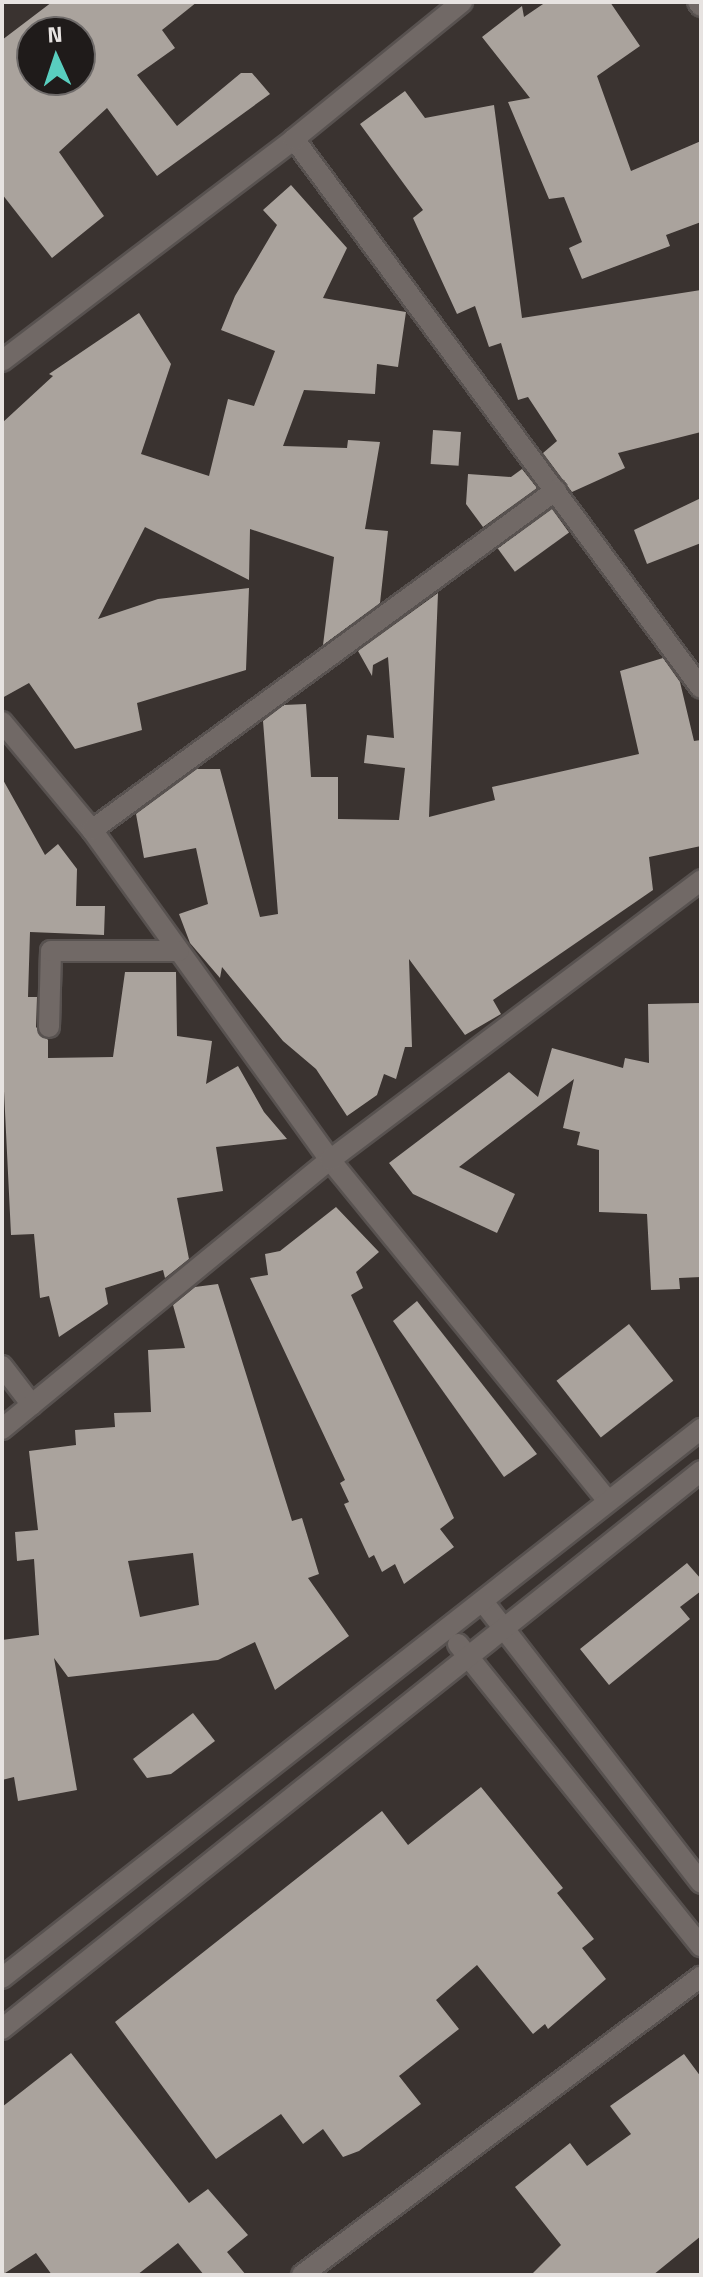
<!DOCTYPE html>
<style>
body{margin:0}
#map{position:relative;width:703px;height:2277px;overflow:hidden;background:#3a3330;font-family:"Titillium Web",sans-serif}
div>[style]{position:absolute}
.building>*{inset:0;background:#aaa39d;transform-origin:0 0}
.roads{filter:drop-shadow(2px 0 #585250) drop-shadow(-2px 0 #585250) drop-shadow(0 2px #585250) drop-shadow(0 -2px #585250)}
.minor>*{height:20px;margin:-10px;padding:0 10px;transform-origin:10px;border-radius:10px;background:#716966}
span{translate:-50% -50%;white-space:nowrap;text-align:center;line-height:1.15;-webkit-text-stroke:8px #1f1b1a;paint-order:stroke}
.frame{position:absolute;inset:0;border:4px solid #e7e3e1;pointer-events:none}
.north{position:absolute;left:16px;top:16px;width:80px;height:80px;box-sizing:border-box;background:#1f1b1a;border:2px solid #6f6b6a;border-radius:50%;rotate:357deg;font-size:22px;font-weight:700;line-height:32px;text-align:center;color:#e7e3e1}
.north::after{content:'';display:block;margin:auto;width:28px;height:36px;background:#59cebf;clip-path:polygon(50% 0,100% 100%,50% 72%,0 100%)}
</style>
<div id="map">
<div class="building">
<div style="clip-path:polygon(evenodd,52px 2px,197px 2px,162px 30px,175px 48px,137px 75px,177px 126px,241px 73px,252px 73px,270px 94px,157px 176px,107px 108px,59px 152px,104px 216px,52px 258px,2px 194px,2px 40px,52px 2px,32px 32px,80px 32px,80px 80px,32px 80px,32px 32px)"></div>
<div style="clip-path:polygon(546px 2px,610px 2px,640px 46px,597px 76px,631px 171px,701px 141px,701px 222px,666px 235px,670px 246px,582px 279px,569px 248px,582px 242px,564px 197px,549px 199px,508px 102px,530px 98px,482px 37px,522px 6px,524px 17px)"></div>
<div style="clip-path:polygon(405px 91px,425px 118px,494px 105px,522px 318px,701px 290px,701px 432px,618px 453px,625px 468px,572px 492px,543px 453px,557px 441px,528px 397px,518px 400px,501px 343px,489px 347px,475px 306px,457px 314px,413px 218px,423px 210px,360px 124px)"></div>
<div style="clip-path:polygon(291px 185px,347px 248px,323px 298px,406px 312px,398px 367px,377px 364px,375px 394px,304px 390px,283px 446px,347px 448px,348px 440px,380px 442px,365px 529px,388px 531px,380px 603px,323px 645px,334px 557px,250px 529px,249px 580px,145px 527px,98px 619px,158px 599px,249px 588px,246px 670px,137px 703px,142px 730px,75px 749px,29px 683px,2px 698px,2px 423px,53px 376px,49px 374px,139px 313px,171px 364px,141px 454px,209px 476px,228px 399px,254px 406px,275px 351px,221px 330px,235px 296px,277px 225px,263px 210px)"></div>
<div style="left:433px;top:430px;width:28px;height:34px;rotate:4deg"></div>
<div style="clip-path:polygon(522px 469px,537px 488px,483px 527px,466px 504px,468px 474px,511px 477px)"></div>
<div style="clip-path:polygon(701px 498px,701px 543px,647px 564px,634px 530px)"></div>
<div style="left:552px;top:509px;width:29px;height:67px;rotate:54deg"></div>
<div style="clip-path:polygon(438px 593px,429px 817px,495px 800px,492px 787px,639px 754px,620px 671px,663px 658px,680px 682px,694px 741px,701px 740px,701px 846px,649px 857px,653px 890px,493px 1000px,501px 1014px,465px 1035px,409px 959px,412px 1047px,405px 1047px,396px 1079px,384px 1074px,377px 1095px,347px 1116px,316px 1069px,283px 1041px,222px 967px,220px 978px,190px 943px,179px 914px,208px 904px,196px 848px,144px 858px,136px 814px,197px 769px,220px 769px,260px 917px,278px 914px,263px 721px,284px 705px,306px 704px,311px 777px,338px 777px,338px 819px,399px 820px,405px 768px,364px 763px,367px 735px,394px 738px,388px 657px,373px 665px,372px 676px,358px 651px)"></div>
<div style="clip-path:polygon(2px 778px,45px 855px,58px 844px,77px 869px,76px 906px,105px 906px,104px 935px,30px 932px,28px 997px,37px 997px,36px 1027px,48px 1040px,48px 1058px,113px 1057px,125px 972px,176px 972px,177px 1036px,212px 1041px,206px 1084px,238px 1066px,264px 1112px,287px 1139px,216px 1147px,223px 1191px,177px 1198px,189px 1259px,165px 1278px,163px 1270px,105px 1288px,108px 1304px,59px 1337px,49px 1296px,40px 1298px,34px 1234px,11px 1235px,2px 1050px)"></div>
<div style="clip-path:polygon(701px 1003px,701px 1277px,679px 1278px,680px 1289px,651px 1290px,647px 1214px,599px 1212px,599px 1150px,577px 1145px,580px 1132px,563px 1128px,574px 1079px,459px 1167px,515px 1194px,497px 1233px,413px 1194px,389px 1163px,509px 1072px,538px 1097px,552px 1048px,623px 1068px,625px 1058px,649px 1063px,648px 1004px)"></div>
<div style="clip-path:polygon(336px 1207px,379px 1252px,356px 1272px,363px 1288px,351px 1295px,454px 1518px,440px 1529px,454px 1547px,404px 1584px,395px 1564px,382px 1572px,374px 1555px,369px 1558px,344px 1504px,349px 1502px,340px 1483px,345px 1480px,250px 1278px,268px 1275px,265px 1254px,280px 1251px)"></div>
<div style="clip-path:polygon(evenodd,218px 1284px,292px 1521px,302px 1518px,319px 1574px,308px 1578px,349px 1636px,275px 1690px,255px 1642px,218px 1660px,68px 1677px,54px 1658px,77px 1790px,18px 1801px,14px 1777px,2px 1780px,2px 1640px,39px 1635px,34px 1559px,17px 1561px,15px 1532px,38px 1530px,29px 1451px,76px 1445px,75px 1430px,115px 1427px,114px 1413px,151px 1412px,148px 1350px,185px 1348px,173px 1305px,195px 1287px,218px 1284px,193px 1553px,199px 1605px,140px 1617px,128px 1561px,193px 1553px)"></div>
<div style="clip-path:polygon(417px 1301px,537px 1454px,504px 1477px,393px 1321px)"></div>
<div style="left:629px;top:1324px;width:72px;height:92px;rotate:52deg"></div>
<div style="clip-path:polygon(687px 1563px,701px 1579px,701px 1591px,680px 1607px,690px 1619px,609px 1685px,580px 1649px)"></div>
<div style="clip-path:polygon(193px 1713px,215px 1741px,171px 1774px,147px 1778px,133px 1759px)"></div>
<div style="clip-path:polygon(481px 1787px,563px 1888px,557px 1893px,594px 1939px,582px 1948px,606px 1979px,548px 2029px,545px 2024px,533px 2034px,477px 1965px,436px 2000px,459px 2029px,399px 2076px,421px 2104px,359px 2151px,343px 2157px,323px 2129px,303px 2144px,281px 2114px,216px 2159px,115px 2022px,382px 1811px,408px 1845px)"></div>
<div style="clip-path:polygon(71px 2053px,189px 2203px,208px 2189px,248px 2235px,227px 2252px,246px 2275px,204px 2275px,178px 2243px,137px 2275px,52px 2275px,36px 2253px,2px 2275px,2px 2107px)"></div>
<div style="clip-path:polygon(684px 2054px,701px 2077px,701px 2236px,653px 2275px,531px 2275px,561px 2245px,515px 2187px,570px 2143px,587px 2166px,631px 2134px,610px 2106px)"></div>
</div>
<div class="roads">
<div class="minor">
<div style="left:698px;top:2px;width:5px;rotate:53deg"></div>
<div style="left:294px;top:139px;width:683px;rotate:53.45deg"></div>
<div style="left:2px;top:361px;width:367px;rotate:-37.2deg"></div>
<div style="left:294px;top:139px;width:217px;rotate:-39.2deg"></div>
<div style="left:2px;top:722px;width:141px;rotate:50.2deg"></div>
<div style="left:92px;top:830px;width:407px;rotate:54.2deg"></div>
<div style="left:330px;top:1160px;width:440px;rotate:50.8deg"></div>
<div style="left:92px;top:830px;width:575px;rotate:-36.23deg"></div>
<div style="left:49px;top:1027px;width:76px;rotate:-88.5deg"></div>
<div style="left:51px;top:951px;width:128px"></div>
<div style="left:2px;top:1366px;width:49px;rotate:52.4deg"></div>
<div style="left:2px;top:1429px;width:424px;rotate:-39.4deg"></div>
<div style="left:330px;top:1160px;width:465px;rotate:-37deg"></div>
<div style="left:484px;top:1603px;width:354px;rotate:52.2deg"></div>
<div style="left:458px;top:1644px;width:388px;rotate:51.2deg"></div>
<div style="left:2px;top:1978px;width:889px;rotate:-38.15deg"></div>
<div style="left:2px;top:2029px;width:894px;rotate:-38.6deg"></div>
<div style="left:302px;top:2275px;width:498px;rotate:-36.8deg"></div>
</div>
</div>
<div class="frame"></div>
<div class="north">N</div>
</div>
